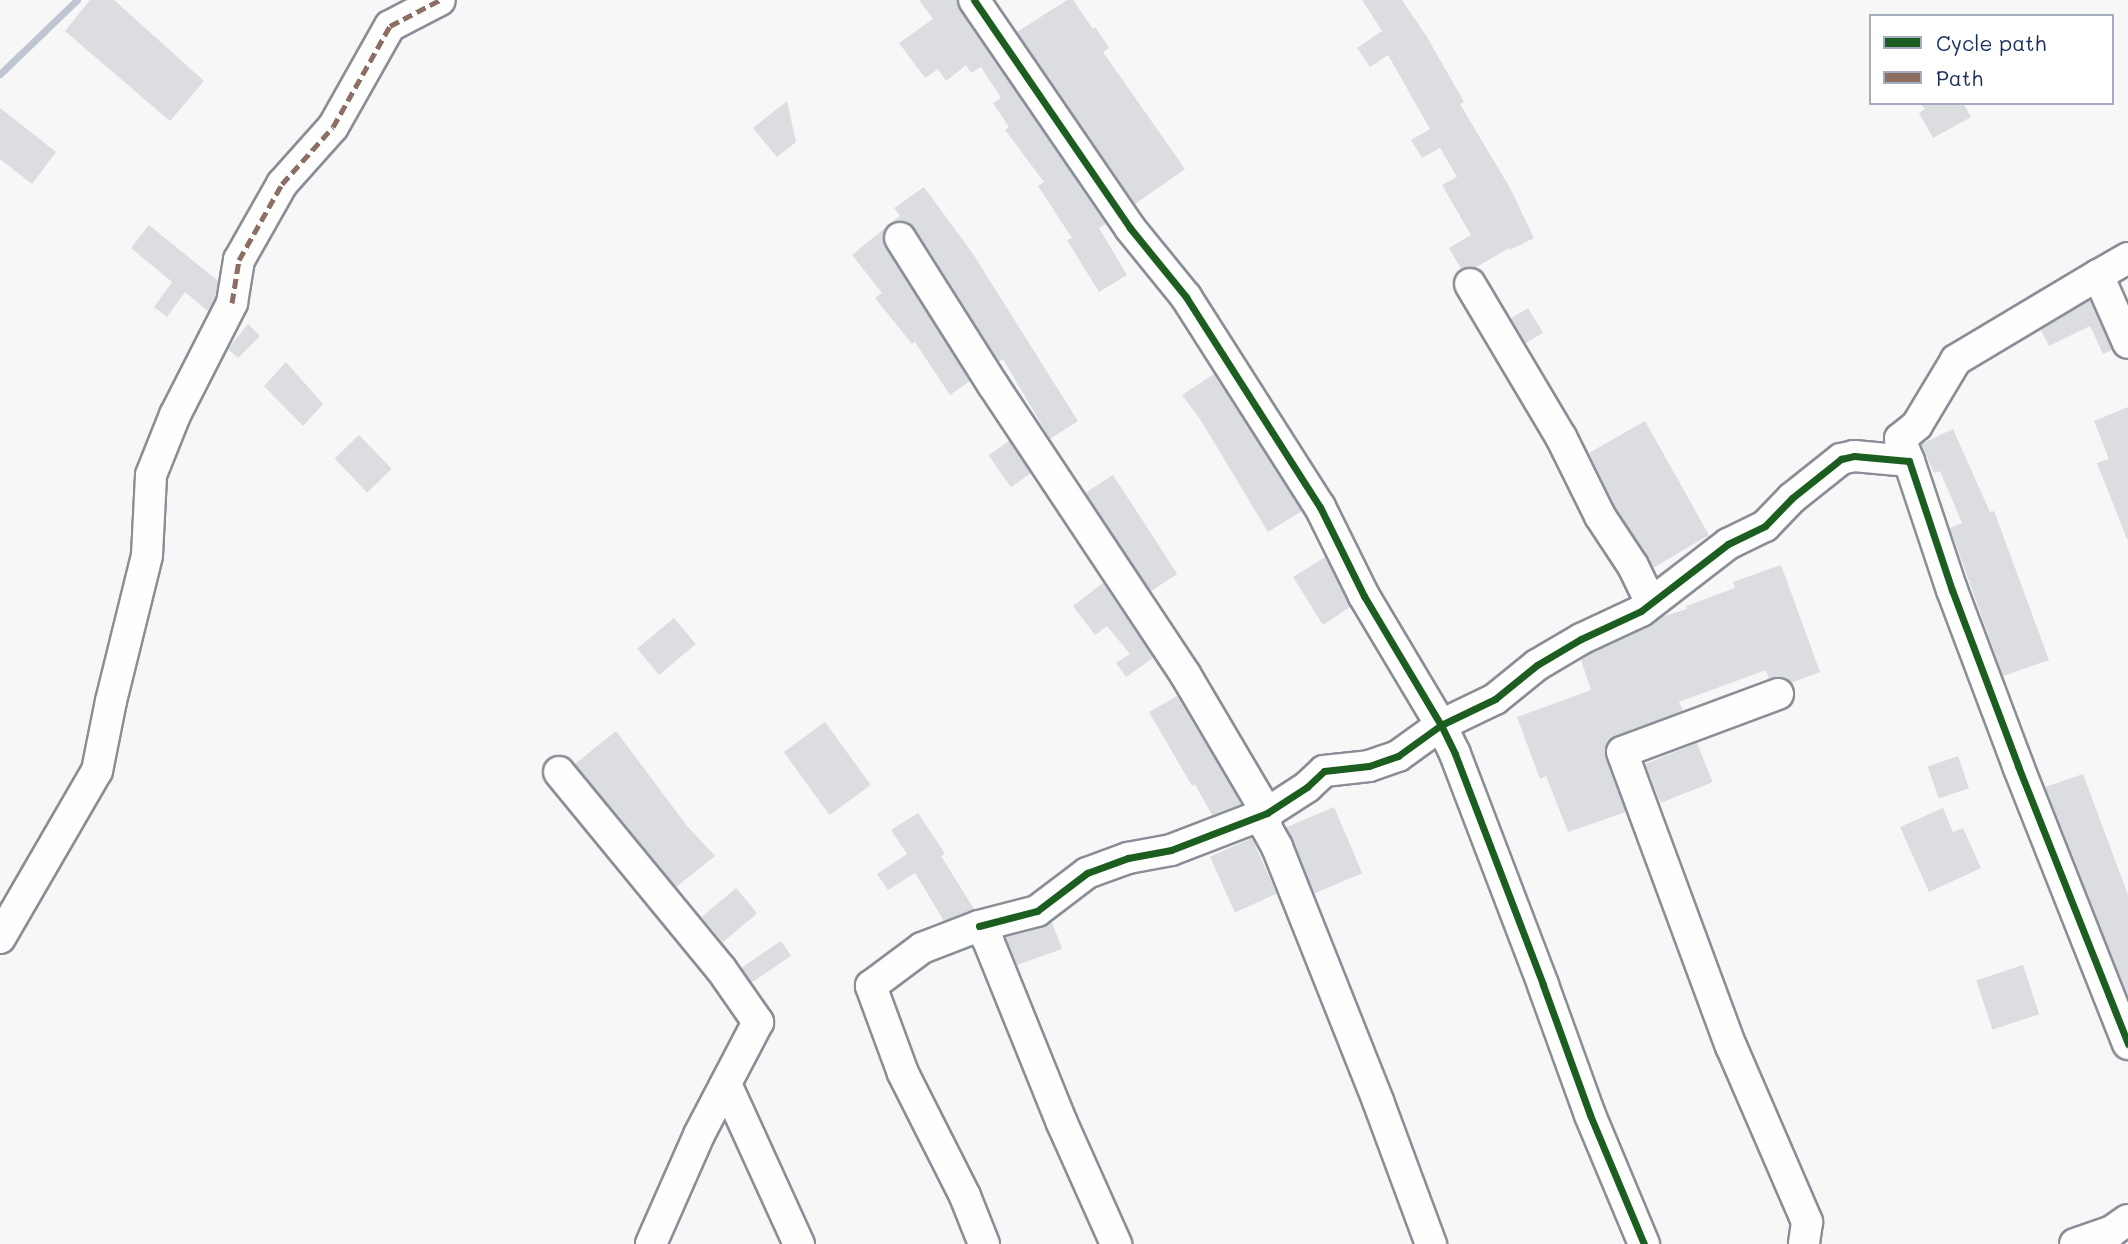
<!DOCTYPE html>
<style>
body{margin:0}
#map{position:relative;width:2128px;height:1244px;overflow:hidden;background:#f7f7f8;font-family:Mali,sans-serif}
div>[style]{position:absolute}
.stream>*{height:7px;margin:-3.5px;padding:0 3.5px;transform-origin:3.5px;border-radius:3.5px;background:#c0c5d2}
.building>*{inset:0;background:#dcdde0;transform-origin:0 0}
.roads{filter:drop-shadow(2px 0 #8a8e97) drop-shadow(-2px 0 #8a8e97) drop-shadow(0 2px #8a8e97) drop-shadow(0 -2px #8a8e97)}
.minor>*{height:30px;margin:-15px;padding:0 15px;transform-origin:15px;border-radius:15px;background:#fefefe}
.quiet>*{height:5px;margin-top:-2.5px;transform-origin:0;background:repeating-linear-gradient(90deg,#8d6e63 0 10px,transparent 0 15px)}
.cycleway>*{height:7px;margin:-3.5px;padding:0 3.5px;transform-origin:3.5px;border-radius:3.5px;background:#1b5e20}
span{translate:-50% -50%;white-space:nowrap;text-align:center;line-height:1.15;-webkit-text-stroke:6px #fff;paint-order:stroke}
.legend{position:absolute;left:1869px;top:14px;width:245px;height:91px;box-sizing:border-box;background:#fff;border:2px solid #a4acbf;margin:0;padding:9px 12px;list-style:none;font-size:21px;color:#1b2f5e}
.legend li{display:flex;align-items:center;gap:14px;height:35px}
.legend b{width:35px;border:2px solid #a4acbf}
</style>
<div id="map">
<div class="stream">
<div style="left:0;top:74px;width:107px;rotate:-43.9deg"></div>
</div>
<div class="building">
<div style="clip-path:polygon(90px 0,114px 0,204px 81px,170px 121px,65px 31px)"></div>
<div style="clip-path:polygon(919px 0,957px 0,960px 10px,1106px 224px,1099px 228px,1127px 275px,1099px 292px,1067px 240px,1072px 238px,1038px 186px,1044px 182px,1005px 130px,1009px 127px,993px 103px,1001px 98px,981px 67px,971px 73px,966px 65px,946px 81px,938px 69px,925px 78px,899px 43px,933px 19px)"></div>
<div style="clip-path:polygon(1067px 0,1073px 0,1093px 29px,1095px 27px,1109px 48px,1103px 52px,1185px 169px,1135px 204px,1017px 32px)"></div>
<div style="clip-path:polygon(1362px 0,1402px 0,1427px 37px,1464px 102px,1460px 104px,1510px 188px,1534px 238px,1510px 250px,1509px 248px,1475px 268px,1461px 269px,1449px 248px,1471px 235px,1442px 185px,1457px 177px,1440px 148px,1422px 158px,1411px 140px,1430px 129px,1388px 55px,1370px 67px,1357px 48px,1382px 31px)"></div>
<div style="clip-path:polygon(787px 101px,796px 142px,777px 157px,753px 128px)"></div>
<div style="clip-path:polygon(1920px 103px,1963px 103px,1971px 117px,1933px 138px,1919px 113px,1925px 109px)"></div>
<div style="clip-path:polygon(0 108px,56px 152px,32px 184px,0 159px)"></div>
<div style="clip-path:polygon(924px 187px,973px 254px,1078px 421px,1050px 439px,1003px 359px,999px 362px,915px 229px,900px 221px,891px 223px,900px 216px,894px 208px)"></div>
<div style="clip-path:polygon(890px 224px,883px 238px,885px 247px,970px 381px,950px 395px,915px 342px,912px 344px,875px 298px,882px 293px,852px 255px)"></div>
<div style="clip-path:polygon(149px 225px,218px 281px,215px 298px,208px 311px,185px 292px,167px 317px,154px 307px,172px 282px,131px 248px)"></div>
<div style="clip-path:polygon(2090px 300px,2112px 350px,2103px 354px,2090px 326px,2049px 346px,2041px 330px)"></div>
<div style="left:1528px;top:308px;width:29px;height:20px;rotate:59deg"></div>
<div style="clip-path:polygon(248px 324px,260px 336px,238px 358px,228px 349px)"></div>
<div style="clip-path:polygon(286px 362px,323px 404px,303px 426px,264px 386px)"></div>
<div style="clip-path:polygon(1214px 374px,1302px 511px,1268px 532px,1200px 419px,1182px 395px)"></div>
<div style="clip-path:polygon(2128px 407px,2128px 539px,2127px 539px,2097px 463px,2109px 459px,2094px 421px)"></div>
<div style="clip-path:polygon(1645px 421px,1709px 535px,1653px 568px,1615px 507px,1589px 453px)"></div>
<div style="clip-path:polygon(1953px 429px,1990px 512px,1994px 511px,2049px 660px,2003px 676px,1950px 528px,1962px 523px,1940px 471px,1934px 473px,1921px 444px)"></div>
<div style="left:359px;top:435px;width:47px;height:34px;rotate:46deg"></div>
<div style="left:1009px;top:441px;width:39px;height:25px;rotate:55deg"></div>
<div style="left:1113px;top:475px;width:118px;height:33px;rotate:57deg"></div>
<div style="clip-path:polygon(1325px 557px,1350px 607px,1323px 625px,1293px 577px)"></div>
<div style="clip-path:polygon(1781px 565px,1820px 672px,1791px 683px,1782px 677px,1769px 679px,1766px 670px,1679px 702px,1683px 711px,1615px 736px,1605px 748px,1605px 757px,1626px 812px,1568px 832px,1546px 776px,1540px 779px,1517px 717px,1591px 690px,1581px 660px,1589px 654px,1649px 627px,1661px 617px,1687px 609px,1686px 606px,1735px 588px,1733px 582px)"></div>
<div style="clip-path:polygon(1103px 583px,1153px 658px,1126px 677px,1116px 663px,1130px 654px,1107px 626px,1095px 635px,1073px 606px)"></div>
<div style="left:674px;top:618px;width:34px;height:48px;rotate:50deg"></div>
<div style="clip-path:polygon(1177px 696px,1241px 804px,1212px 815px,1195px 784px,1192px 786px,1149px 712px)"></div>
<div style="left:825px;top:722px;width:78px;height:51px;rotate:54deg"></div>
<div style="clip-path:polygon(616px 731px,687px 826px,715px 856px,676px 887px,575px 764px)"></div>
<div style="left:1697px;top:743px;width:42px;height:56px;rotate:68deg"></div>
<div style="left:1958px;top:756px;width:34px;height:32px;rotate:71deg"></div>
<div style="clip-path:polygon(2083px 774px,2128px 895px,2128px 996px,2045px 787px)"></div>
<div style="left:1334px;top:807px;width:72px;height:52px;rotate:67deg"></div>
<div style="clip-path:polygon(1943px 808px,1953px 832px,1963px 828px,1981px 868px,1929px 892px,1900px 827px)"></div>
<div style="clip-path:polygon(918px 813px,945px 854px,941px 856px,974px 909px,944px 921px,915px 873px,888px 890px,877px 874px,907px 854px,891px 830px)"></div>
<div style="left:1252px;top:838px;width:61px;height:46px;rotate:66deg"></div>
<div style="left:736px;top:888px;width:33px;height:45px;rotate:50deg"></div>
<div style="clip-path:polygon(1052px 922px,1062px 949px,1017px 965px,1006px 937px,1041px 928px)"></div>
<div style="left:781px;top:941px;width:18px;height:48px;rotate:56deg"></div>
<div style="left:2023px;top:965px;width:52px;height:49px;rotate:72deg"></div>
</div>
<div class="roads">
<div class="minor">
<div style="left:974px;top:0;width:276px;rotate:55.6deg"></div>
<div style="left:1130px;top:228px;width:89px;rotate:50.9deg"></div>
<div style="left:1186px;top:297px;width:249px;rotate:57.5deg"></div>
<div style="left:1320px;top:507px;width:99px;rotate:63.7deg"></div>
<div style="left:1364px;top:596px;width:150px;rotate:59.2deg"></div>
<div style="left:1441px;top:725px;width:32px;rotate:64deg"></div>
<div style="left:1455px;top:754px;width:247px;rotate:69.1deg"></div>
<div style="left:1543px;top:985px;width:138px;rotate:70.1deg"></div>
<div style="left:1590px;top:1115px;width:140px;rotate:67.3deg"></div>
<div style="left:900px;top:238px;width:174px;rotate:57.7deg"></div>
<div style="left:993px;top:385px;width:347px;rotate:56.4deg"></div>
<div style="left:1185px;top:674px;width:161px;rotate:59.5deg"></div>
<div style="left:1267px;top:813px;width:14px;rotate:94deg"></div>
<div style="left:1266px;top:827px;width:23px;rotate:61deg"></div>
<div style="left:1277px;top:847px;width:273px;rotate:68.3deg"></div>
<div style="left:1378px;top:1101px;width:153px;rotate:69.7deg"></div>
<div style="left:2128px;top:258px;width:34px;rotate:150deg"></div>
<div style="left:2098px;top:275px;width:74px;rotate:66.2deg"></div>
<div style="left:1470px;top:284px;width:178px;rotate:59.3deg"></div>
<div style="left:1561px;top:437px;width:88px;rotate:63.7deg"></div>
<div style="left:1600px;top:516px;width:60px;rotate:56.6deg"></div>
<div style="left:1633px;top:566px;width:41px;rotate:64.1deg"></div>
<div style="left:1909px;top:461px;width:24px;rotate:-112deg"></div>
<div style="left:1900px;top:439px;width:22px;rotate:-39deg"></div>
<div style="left:1917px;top:425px;width:76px;rotate:-59deg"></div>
<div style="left:1956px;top:360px;width:165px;rotate:-30.9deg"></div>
<div style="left:1778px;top:694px;width:166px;rotate:159.6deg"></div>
<div style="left:1622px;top:752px;width:314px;rotate:69.7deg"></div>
<div style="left:1731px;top:1046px;width:192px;rotate:66.6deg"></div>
<div style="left:1807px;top:1222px;width:22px;rotate:98deg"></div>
<div style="left:559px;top:772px;width:255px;rotate:50.6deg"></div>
<div style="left:721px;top:969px;width:65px;rotate:55.1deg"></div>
<div style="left:758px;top:1022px;width:127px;rotate:117.6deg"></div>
<div style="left:699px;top:1135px;width:119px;rotate:113.8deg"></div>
<div style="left:979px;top:926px;width:60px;rotate:-14.5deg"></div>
<div style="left:1037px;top:911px;width:63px;rotate:-37.2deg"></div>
<div style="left:1087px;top:873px;width:44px;rotate:-20.1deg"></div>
<div style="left:1128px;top:858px;width:44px;rotate:-10.5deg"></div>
<div style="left:1171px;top:850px;width:103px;rotate:-21.1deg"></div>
<div style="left:1267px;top:813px;width:48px;rotate:-33deg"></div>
<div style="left:1307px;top:787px;width:23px;rotate:-43deg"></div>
<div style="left:1324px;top:771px;width:45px;rotate:-6.3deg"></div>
<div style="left:1369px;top:766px;width:31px;rotate:-19deg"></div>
<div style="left:1398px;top:756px;width:53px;rotate:-35.8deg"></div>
<div style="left:1441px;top:725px;width:60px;rotate:-25.7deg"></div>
<div style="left:1495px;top:699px;width:54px;rotate:-39deg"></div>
<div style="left:1537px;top:665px;width:51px;rotate:-30.6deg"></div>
<div style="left:1581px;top:639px;width:66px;rotate:-25deg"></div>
<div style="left:1641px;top:611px;width:110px;rotate:-37.6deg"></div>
<div style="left:1728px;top:544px;width:41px;rotate:-25.9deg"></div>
<div style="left:1765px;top:526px;width:39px;rotate:-46deg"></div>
<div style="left:1792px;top:498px;width:63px;rotate:-38.5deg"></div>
<div style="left:1841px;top:459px;width:13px;rotate:-13deg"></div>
<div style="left:1854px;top:456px;width:55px;rotate:5.2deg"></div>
<div style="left:1909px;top:461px;width:136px;rotate:71.6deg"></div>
<div style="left:1952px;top:590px;width:188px;rotate:69.4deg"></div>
<div style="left:2018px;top:766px;width:299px;rotate:68.4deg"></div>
<div style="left:0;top:938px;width:193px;rotate:-59.9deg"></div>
<div style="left:97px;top:771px;width:71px;rotate:-78.7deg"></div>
<div style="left:111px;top:701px;width:150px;rotate:-76.1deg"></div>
<div style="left:147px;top:555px;width:80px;rotate:-87.1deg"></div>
<div style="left:151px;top:475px;width:65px;rotate:-68.2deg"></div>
<div style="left:175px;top:415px;width:126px;rotate:-63deg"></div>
<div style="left:232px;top:303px;width:44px;rotate:-80.8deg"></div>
<div style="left:239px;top:260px;width:87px;rotate:-60.5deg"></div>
<div style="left:282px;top:184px;width:76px;rotate:-48.2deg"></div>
<div style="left:333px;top:127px;width:116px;rotate:-60.6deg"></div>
<div style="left:390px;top:26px;width:56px;rotate:-27.5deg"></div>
<div style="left:726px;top:1084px;width:176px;rotate:65.5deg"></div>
<div style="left:984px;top:1244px;width:52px;rotate:-111.6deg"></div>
<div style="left:965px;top:1196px;width:138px;rotate:-116.8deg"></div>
<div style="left:903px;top:1073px;width:93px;rotate:-110.2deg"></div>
<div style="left:871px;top:986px;width:64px;rotate:-36.7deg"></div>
<div style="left:922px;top:948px;width:61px;rotate:-21.1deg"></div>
<div style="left:979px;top:926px;width:17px;rotate:57deg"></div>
<div style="left:988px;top:940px;width:197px;rotate:68deg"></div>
<div style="left:1062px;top:1123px;width:133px;rotate:65.9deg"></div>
<div style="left:2075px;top:1244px;width:39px;rotate:-19deg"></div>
<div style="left:2112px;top:1231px;width:19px;rotate:-35deg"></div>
</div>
</div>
<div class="quiet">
<div style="left:232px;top:303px;width:44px;rotate:-80.8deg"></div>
<div style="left:239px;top:260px;width:87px;rotate:-60.5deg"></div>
<div style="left:282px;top:184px;width:76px;rotate:-48.2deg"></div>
<div style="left:333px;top:127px;width:116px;rotate:-60.6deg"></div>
<div style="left:390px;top:26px;width:56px;rotate:-27.5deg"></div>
</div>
<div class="cycleway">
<div style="left:974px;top:0;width:276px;rotate:55.6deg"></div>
<div style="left:1130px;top:228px;width:89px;rotate:50.9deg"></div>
<div style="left:1186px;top:297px;width:249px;rotate:57.5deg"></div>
<div style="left:1320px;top:507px;width:99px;rotate:63.7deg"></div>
<div style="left:1364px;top:596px;width:150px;rotate:59.2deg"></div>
<div style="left:1441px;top:725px;width:32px;rotate:64deg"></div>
<div style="left:1455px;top:754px;width:247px;rotate:69.1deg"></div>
<div style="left:1543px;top:985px;width:138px;rotate:70.1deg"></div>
<div style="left:1590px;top:1115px;width:140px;rotate:67.3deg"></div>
<div style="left:979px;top:926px;width:60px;rotate:-14.5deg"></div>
<div style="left:1037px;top:911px;width:63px;rotate:-37.2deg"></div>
<div style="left:1087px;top:873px;width:44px;rotate:-20.1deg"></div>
<div style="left:1128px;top:858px;width:44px;rotate:-10.5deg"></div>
<div style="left:1171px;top:850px;width:103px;rotate:-21.1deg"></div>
<div style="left:1267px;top:813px;width:48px;rotate:-33deg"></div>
<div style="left:1307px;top:787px;width:23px;rotate:-43deg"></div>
<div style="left:1324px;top:771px;width:45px;rotate:-6.3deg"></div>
<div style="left:1369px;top:766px;width:31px;rotate:-19deg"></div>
<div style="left:1398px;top:756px;width:53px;rotate:-35.8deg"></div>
<div style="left:1441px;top:725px;width:60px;rotate:-25.7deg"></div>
<div style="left:1495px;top:699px;width:54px;rotate:-39deg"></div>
<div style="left:1537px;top:665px;width:51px;rotate:-30.6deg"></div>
<div style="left:1581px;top:639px;width:66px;rotate:-25deg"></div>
<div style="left:1641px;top:611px;width:110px;rotate:-37.6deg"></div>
<div style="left:1728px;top:544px;width:41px;rotate:-25.9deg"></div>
<div style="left:1765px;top:526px;width:39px;rotate:-46deg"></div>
<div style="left:1792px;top:498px;width:63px;rotate:-38.5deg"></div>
<div style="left:1841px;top:459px;width:13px;rotate:-13deg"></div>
<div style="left:1854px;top:456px;width:55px;rotate:5.2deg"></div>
<div style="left:1909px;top:461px;width:136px;rotate:71.6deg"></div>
<div style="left:1952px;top:590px;width:188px;rotate:69.4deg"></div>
<div style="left:2018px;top:766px;width:299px;rotate:68.4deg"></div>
</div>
<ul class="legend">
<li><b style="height:9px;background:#1b5e20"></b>Cycle path</li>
<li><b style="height:9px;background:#8d6e63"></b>Path</li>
</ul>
</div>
